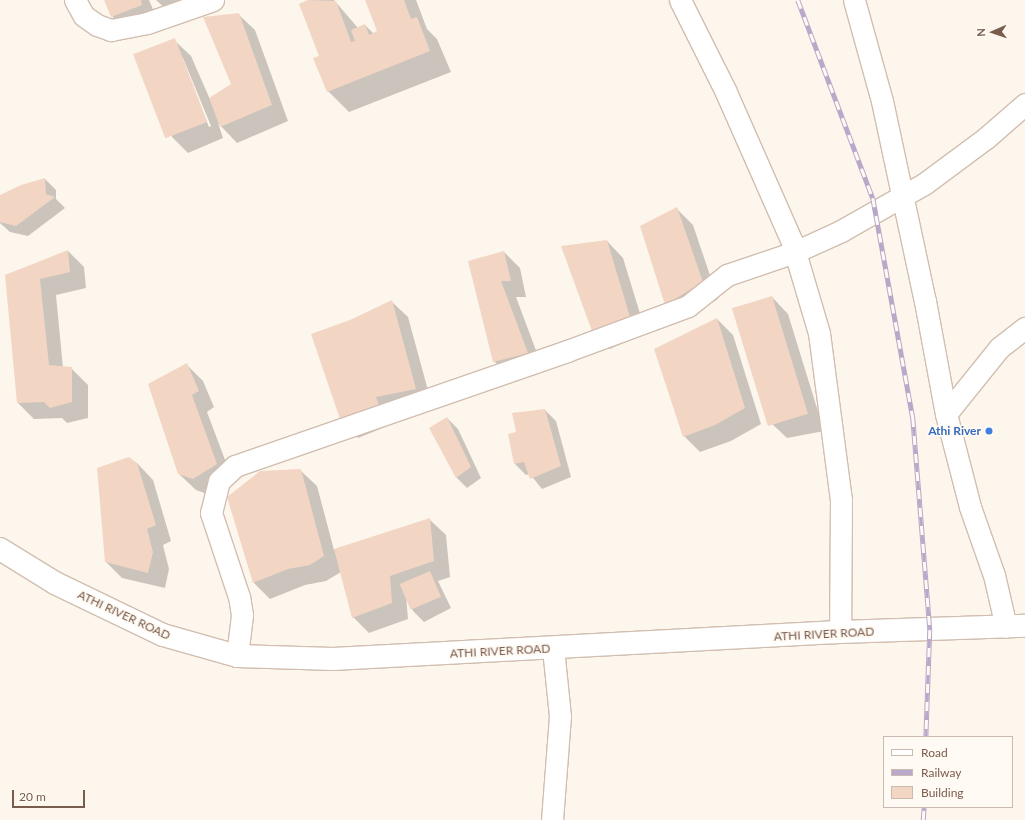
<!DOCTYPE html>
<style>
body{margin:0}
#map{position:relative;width:1025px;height:820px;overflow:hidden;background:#fdf6ec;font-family:Lato,sans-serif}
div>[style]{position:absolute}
.shadow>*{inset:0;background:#0003}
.building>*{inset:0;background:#f3d5c3;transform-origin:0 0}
.roads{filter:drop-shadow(1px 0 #d1beb0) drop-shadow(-1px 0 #d1beb0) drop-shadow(0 1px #d1beb0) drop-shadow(0 -1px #d1beb0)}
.minor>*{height:21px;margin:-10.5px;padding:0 10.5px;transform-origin:10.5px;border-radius:10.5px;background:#fff}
.secondary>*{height:22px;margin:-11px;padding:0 11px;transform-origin:11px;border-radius:11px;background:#fff}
.rail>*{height:4.5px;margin-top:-2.25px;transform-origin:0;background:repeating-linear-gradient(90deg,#fffaf3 0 9px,#b9a8c9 0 18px);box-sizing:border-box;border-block:1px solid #b9a8c9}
.dots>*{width:11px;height:11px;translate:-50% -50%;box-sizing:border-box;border:2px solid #fffaf3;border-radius:50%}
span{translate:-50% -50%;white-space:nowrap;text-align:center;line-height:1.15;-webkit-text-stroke:3.5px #fffaf3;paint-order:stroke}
.shop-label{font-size:12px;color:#366cbe;font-weight:700}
.right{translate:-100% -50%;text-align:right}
.street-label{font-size:12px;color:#7a5c4d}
.legend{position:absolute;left:883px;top:736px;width:130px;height:72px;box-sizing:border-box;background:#fffaf3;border:1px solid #cabbb1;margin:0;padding:5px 7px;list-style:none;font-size:12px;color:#7a5c4d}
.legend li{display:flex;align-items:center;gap:8px;height:20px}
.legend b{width:20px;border:1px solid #cabbb1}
.north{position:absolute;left:973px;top:12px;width:40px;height:40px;-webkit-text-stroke:3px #fffaf3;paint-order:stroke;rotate:268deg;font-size:11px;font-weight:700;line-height:16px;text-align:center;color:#7a5c4d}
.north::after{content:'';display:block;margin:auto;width:14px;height:18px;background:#7a5c4d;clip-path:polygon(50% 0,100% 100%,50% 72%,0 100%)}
.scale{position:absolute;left:12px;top:790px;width:73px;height:18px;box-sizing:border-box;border:2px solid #7a5c4d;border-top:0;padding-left:5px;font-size:12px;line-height:14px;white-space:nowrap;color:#7a5c4d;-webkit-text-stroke:3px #fffaf3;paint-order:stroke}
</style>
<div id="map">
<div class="shadow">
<div style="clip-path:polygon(105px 0,149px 0,158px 21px,128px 33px,112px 16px)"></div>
<div style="clip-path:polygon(156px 0,204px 0,169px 12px)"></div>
<div style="clip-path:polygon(310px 0,334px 0,358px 28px,365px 25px,374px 34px,379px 32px,366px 0,416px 0,427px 29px,437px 39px,451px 72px,349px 112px,328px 91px,320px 56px,300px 4px)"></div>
<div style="clip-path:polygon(evenodd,238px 14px,255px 30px,288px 121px,237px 143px,218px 123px,223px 138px,188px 153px,172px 137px,174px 40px,191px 56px,212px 104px,232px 85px,238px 14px,181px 58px,183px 58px,211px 126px,209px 127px,181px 58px)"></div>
<div style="clip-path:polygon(45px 179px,56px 190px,56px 199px,65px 208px,28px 236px,10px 232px,0 223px,0 196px)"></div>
<div style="clip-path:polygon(677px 209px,693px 225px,718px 299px,682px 321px,666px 305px)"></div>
<div style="clip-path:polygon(607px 241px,623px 258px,646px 333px,610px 349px,594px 333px)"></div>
<div style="clip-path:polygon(68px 251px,84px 267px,86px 288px,56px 295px,63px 368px,71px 368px,88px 385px,88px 418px,67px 423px,62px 418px,34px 419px,18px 403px,6px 276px)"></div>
<div style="clip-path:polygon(504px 252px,520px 268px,526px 297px,516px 297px,543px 369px,510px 377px,494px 361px)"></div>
<div style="clip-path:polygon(772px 297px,788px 314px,824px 431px,787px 438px,770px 422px)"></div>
<div style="clip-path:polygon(391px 301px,408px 317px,432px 405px,392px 414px,395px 423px,358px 438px,342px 422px)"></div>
<div style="clip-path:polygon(717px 319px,733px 335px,761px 424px,731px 441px,700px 452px,684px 436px)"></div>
<div style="clip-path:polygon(187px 365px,203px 381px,214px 407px,207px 412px,233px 481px,210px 495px,196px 490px,179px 474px)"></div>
<div style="clip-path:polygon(545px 410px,556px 421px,571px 477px,542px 489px,530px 474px,526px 475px,515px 464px,509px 435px,517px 433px)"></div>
<div style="clip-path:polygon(447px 418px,458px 429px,481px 478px,467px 488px,456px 477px)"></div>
<div style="clip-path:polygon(137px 463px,153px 480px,171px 541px,163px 545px,169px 569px,165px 588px,122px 578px,106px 562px)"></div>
<div style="clip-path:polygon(300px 470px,317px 486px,334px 550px,429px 519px,446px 535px,450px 577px,438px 581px,451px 608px,424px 622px,413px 611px,406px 595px,408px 619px,369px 633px,353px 617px,341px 572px,326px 581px,305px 585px,270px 599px,254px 583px,228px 498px)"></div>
</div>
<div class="building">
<div style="clip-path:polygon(104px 0,141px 0,142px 5px,111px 17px)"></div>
<div style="clip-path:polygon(308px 0,336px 1px,351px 42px,355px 41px,351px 30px,365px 24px,369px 35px,377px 31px,365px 0,404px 0,411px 19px,417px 17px,430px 51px,327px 92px,313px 58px,319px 56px,299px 4px)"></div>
<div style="clip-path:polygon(239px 13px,272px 105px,220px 127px,209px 98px,231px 84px,203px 17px)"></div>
<div style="left:175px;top:38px;width:90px;height:45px;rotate:69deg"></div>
<div style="clip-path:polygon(45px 178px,46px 194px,55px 197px,16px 226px,0 222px,0 195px,21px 185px)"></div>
<div style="clip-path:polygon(677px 207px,703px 282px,665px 305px,640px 226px)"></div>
<div style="clip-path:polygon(607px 240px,630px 317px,593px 334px,561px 246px)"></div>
<div style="clip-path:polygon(68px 250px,70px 272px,40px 279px,49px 365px,72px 367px,72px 402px,50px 408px,44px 402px,17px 403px,5px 275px)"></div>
<div style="clip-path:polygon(504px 251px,511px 281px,501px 281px,528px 353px,493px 362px,468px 261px)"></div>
<div style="left:772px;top:296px;width:123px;height:42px;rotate:73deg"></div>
<div style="clip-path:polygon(392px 300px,416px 389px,376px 397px,379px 406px,341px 422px,311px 334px,350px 320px)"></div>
<div style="clip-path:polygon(717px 318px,745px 408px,715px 425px,683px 437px,654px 349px)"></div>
<div style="clip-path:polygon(187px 363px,199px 391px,192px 395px,217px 464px,193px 479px,178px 474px,148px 384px)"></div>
<div style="clip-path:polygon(545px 409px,561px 466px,530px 479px,524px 462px,514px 464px,508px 434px,516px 432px,512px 413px)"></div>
<div style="clip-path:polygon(447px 417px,471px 467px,456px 478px,429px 428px)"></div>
<div style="clip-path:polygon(129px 457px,137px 463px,156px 525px,147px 529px,153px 552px,148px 573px,105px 562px,97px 468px)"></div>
<div style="clip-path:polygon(301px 469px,324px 556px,310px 565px,288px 569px,253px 583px,227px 497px,260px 471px)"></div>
<div style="clip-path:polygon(430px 518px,434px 561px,390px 576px,392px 603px,352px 618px,334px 549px)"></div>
<div style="left:430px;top:571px;width:28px;height:33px;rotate:67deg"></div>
</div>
<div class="roads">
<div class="minor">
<div style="left:75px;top:0;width:18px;rotate:61deg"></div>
<div style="left:84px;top:16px;width:16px;rotate:35deg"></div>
<div style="left:97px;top:25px;width:15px;rotate:20deg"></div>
<div style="left:111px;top:30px;width:37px;rotate:-11deg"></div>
<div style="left:147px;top:23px;width:70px;rotate:-19.2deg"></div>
<div style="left:680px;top:0;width:101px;rotate:63.4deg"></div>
<div style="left:725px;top:90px;width:166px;rotate:66.2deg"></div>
<div style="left:792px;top:242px;width:95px;rotate:73.5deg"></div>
<div style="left:819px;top:333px;width:168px;rotate:82.5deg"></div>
<div style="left:841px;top:500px;width:132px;rotate:90.4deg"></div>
<div style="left:854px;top:0;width:105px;rotate:74.5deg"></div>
<div style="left:882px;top:101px;width:205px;rotate:77.9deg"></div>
<div style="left:925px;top:301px;width:115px;rotate:79.5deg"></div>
<div style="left:946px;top:414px;width:96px;rotate:75.5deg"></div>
<div style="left:970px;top:507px;width:72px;rotate:70.6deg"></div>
<div style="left:994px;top:575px;width:53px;rotate:77deg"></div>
<div style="left:946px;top:414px;width:85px;rotate:-51.2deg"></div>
<div style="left:999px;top:348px;width:33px;rotate:-38deg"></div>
<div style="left:237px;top:656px;width:41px;rotate:-83deg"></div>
<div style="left:242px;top:615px;width:18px;rotate:-99deg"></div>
<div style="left:239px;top:597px;width:89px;rotate:-108.4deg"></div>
<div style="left:211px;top:513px;width:33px;rotate:-76deg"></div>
<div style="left:219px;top:481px;width:22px;rotate:-43deg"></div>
<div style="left:235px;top:466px;width:351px;rotate:-19.1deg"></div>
<div style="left:567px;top:351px;width:129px;rotate:-20.4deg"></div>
<div style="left:688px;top:306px;width:50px;rotate:-38.5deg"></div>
<div style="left:727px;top:275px;width:72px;rotate:-18.7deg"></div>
<div style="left:795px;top:252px;width:51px;rotate:-24.5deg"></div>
<div style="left:841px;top:231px;width:95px;rotate:-29.5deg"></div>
<div style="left:924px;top:184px;width:77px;rotate:-36.6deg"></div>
<div style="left:986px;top:138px;width:52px;rotate:-41.1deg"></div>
<div style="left:552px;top:820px;width:104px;rotate:-85.6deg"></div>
<div style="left:560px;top:716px;width:68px;rotate:-95.9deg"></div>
</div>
<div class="secondary">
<div style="left:0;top:549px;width:65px;rotate:31.7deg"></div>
<div style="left:55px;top:583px;width:120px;rotate:25.7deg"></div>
<div style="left:163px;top:635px;width:77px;rotate:15.8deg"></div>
<div style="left:237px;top:656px;width:96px;rotate:1.8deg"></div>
<div style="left:333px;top:659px;width:508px;rotate:-3.05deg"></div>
<div style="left:840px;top:632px;width:185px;rotate:-1.9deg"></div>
</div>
</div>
<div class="rail">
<div style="left:798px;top:0;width:212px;rotate:69.3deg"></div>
<div style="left:873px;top:198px;width:224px;rotate:79.7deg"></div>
<div style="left:913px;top:418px;width:213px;rotate:85.4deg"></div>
<div style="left:930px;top:630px;width:107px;rotate:92.1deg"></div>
<div style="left:923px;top:820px;width:13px;rotate:-86deg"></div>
</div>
<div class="dots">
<div style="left:989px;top:431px;background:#3f7fe0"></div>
</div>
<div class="shop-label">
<span class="right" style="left:981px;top:431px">Athi River</span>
</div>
<div class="street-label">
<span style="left:124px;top:615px;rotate:25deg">ATHI RIVER ROAD</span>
<span style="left:824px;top:634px;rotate:-3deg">ATHI RIVER ROAD</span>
<span style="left:500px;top:651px;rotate:-3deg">ATHI RIVER ROAD</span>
</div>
<ul class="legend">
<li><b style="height:5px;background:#fff"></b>Road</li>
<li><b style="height:5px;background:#b9a8c9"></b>Railway</li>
<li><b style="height:11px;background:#f3d5c3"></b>Building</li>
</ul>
<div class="north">N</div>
<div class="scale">20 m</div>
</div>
